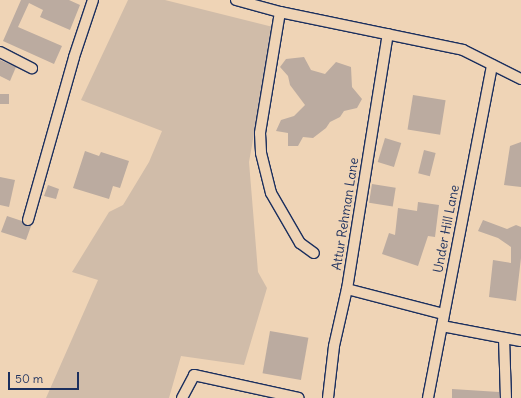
<!DOCTYPE html>
<style>
body{margin:0}
#map{position:relative;width:521px;height:398px;overflow:hidden;background:#efd4b6;font-family:Delius,sans-serif}
div>[style]{position:absolute}
.green>*{inset:0;background:#d0bca9}
.building>*{inset:0;background:#bbaba0;transform-origin:0 0}
.roads{filter:drop-shadow(1px 0 #1b2f5e) drop-shadow(-1px 0 #1b2f5e) drop-shadow(0 1px #1b2f5e) drop-shadow(0 -1px #1b2f5e)}
.minor>*{height:10px;margin:-5px;padding:0 5px;transform-origin:5px;border-radius:5px;background:#efd4b6}
span{translate:-50% -50%;white-space:nowrap;text-align:center;line-height:1.15;-webkit-text-stroke:4px #efd4b6;paint-order:stroke}
.street-label{font-size:13px;color:#1b2f5e}
.scale{position:absolute;left:8px;top:372px;width:71px;height:18px;box-sizing:border-box;border:2px solid #1b2f5e;border-top:0;padding-left:5px;font-size:12px;line-height:14px;white-space:nowrap;color:#1b2f5e;-webkit-text-stroke:3px #efd4b6;paint-order:stroke}
</style>
<div id="map">
<div class="green">
<div style="clip-path:polygon(128px 0,165px 0,273px 27px,249px 162px,258px 272px,267px 288px,244px 365px,181px 356px,169px 398px,46px 398px,98px 280px,72px 272px,109px 212px,123px 205px,149px 162px,162px 131px,81px 100px)"></div>
</div>
<div class="building">
<div style="clip-path:polygon(21px 0,69px 0,80px 5px,70px 30px,40px 17px,43px 10px,29px 3px,18px 27px,62px 46px,54px 64px,3px 41px)"></div>
<div style="clip-path:polygon(304px 57px,311px 70px,325px 74px,336px 62px,351px 67px,352px 87px,362px 99px,357px 108px,344px 111px,340px 117px,330px 122px,326px 128px,313px 138px,303px 137px,298px 146px,288px 146px,288px 133px,276px 131px,281px 120px,294px 116px,305px 105px,290px 85px,288px 76px,280px 67px,286px 59px)"></div>
<div style="clip-path:polygon(0 60px,16px 67px,10px 81px,0 76px)"></div>
<div style="left:0;top:94px;width:9px;height:10px"></div>
<div style="left:413px;top:95px;width:33px;height:35px;rotate:9deg"></div>
<div style="left:385px;top:138px;width:17px;height:25px;rotate:17deg"></div>
<div style="clip-path:polygon(521px 142px,521px 187px,504px 185px,510px 146px)"></div>
<div style="left:424px;top:150px;width:12px;height:24px;rotate:14deg"></div>
<div style="clip-path:polygon(85px 151px,99px 156px,101px 152px,129px 161px,120px 188px,113px 186px,109px 199px,73px 188px)"></div>
<div style="clip-path:polygon(0 177px,15px 180px,9px 207px,0 205px)"></div>
<div style="left:372px;top:184px;width:24px;height:19px;rotate:9deg"></div>
<div style="clip-path:polygon(48px 185px,59px 189px,56px 199px,44px 196px)"></div>
<div style="clip-path:polygon(418px 202px,439px 205px,435px 237px,428px 236px,418px 266px,382px 254px,389px 233px,395px 235px,398px 208px,417px 211px)"></div>
<div style="clip-path:polygon(7px 216px,22px 221px,26px 226px,31px 226px,26px 240px,1px 232px)"></div>
<div style="clip-path:polygon(483px 220px,507px 229px,516px 225px,521px 227px,521px 258px,516px 301px,489px 297px,493px 260px,511px 263px,511px 247px,498px 238px,478px 231px)"></div>
<div style="left:270px;top:331px;width:39px;height:43px;rotate:10deg"></div>
<div style="clip-path:polygon(452px 389px,499px 392px,500px 398px,452px 398px)"></div>
</div>
<div class="roads">
<div class="minor">
<div style="left:236px;top:0;width:46px;rotate:15.3deg"></div>
<div style="left:280px;top:12px;width:187px;rotate:11.7deg"></div>
<div style="left:463px;top:50px;width:65px;rotate:26.6deg"></div>
<div style="left:280px;top:12px;width:123px;rotate:99.4deg"></div>
<div style="left:260px;top:133px;width:20px;rotate:87deg"></div>
<div style="left:261px;top:153px;width:41px;rotate:76deg"></div>
<div style="left:271px;top:193px;width:58px;rotate:59.9deg"></div>
<div style="left:300px;top:243px;width:17px;rotate:36deg"></div>
<div style="left:0;top:52px;width:36px;rotate:27deg"></div>
<div style="left:28px;top:220px;width:169px;rotate:-74.2deg"></div>
<div style="left:74px;top:57px;width:60px;rotate:-71.6deg"></div>
<div style="left:347px;top:289px;width:100px;rotate:14.5deg"></div>
<div style="left:442px;top:326px;width:80px;rotate:10.8deg"></div>
<div style="left:504px;top:338px;width:60px;rotate:88.1deg"></div>
<div style="left:182px;top:398px;width:26px;rotate:-62deg"></div>
<div style="left:194px;top:375px;width:107px;rotate:12.4deg"></div>
<div style="left:328px;top:398px;width:52px;rotate:-83.4deg"></div>
<div style="left:334px;top:346px;width:58px;rotate:-77.2deg"></div>
<div style="left:347px;top:289px;width:258px;rotate:-80.9deg"></div>
<div style="left:428px;top:398px;width:339px;rotate:-79.1deg"></div>
</div>
</div>
<div class="street-label">
<span style="left:346px;top:214px;rotate:-81deg">Attur Rehman Lane</span>
<span style="left:447px;top:229px;rotate:-79deg">Under Hill Lane</span>
</div>
<div class="scale">50 m</div>
</div>
